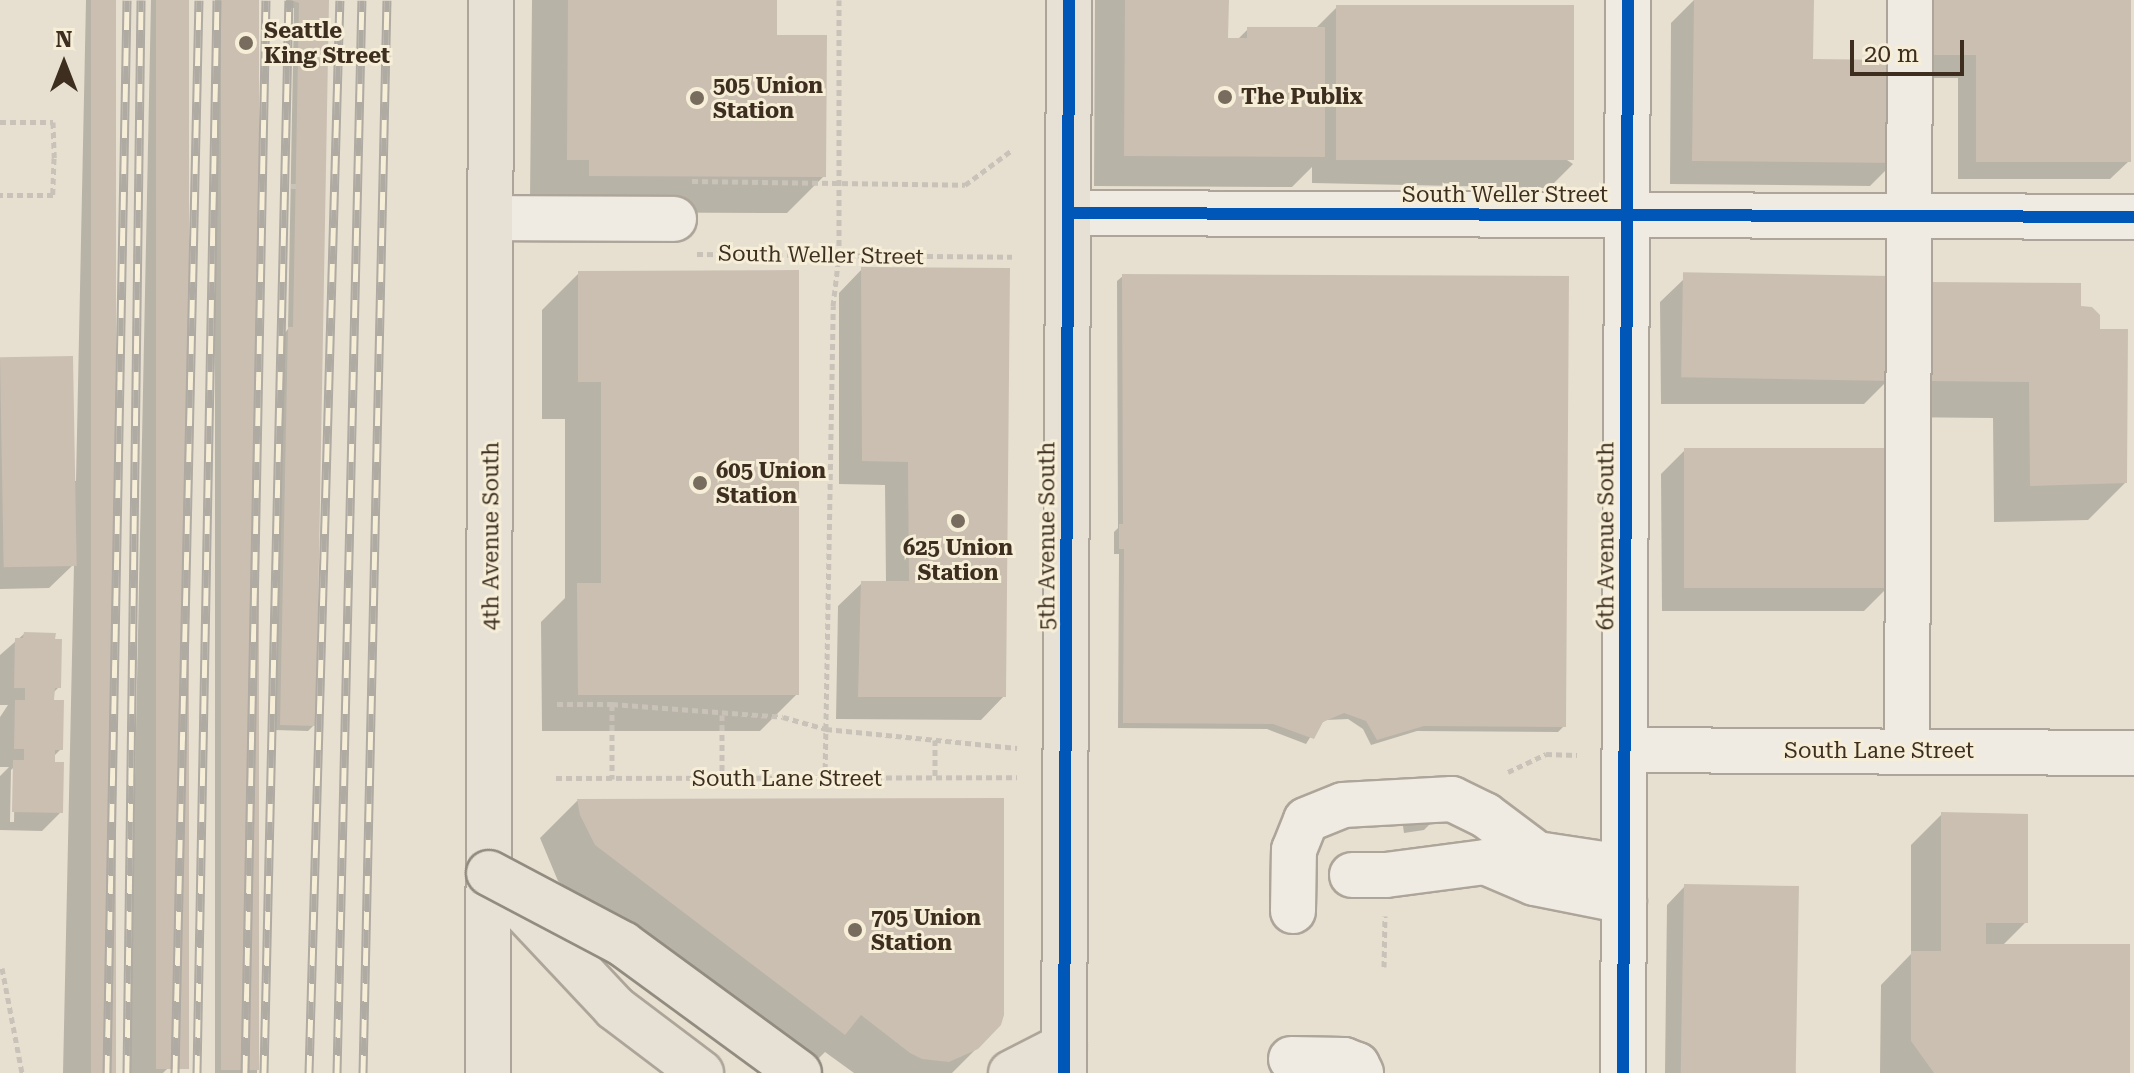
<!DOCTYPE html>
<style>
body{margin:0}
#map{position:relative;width:2134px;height:1073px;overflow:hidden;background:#e7e0d1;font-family:"Roboto Serif",serif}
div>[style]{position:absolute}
.shadow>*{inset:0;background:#0003;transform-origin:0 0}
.building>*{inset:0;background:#cbbfb2;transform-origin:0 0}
.path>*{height:5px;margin-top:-2.5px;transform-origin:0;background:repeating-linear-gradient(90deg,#c8c2b9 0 6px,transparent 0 10px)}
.roads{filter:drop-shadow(2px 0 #ada599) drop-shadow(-2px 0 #ada599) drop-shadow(0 2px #ada599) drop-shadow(0 -2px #ada599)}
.minor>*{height:44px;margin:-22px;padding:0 22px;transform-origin:22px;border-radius:22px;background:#efebe3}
.major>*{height:44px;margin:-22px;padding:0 22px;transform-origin:22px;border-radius:22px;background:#e6e1d4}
.rail>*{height:9px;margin-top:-4.5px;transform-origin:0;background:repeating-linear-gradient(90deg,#f7eed8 0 18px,#afaaa2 0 36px);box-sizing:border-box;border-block:2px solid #afaaa2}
.bridges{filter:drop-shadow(2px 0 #928b80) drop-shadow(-2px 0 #928b80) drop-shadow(0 2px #928b80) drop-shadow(0 -2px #928b80)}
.major-bridge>*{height:44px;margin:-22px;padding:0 22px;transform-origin:22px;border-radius:22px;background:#e6e1d4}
.cycleway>*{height:12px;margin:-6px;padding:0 6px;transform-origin:6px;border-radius:6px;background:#0057b8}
.dots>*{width:22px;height:22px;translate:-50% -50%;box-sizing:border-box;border:4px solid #f7eed8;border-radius:50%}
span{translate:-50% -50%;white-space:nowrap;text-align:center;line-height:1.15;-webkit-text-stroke:6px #f7eed8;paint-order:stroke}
.poi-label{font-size:22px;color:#3d2e20;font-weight:700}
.left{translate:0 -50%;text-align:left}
.street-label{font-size:22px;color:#3d2e20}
.north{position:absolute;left:24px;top:24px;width:80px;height:80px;-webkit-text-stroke:6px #f7eed8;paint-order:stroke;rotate:0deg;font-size:22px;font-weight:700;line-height:32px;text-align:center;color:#3d2e20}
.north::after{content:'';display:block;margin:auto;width:28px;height:36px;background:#3d2e20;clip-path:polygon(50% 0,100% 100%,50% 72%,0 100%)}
.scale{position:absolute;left:1850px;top:40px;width:114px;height:36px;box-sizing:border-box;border:4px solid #3d2e20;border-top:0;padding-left:10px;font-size:24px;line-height:28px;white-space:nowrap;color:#3d2e20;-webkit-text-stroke:6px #f7eed8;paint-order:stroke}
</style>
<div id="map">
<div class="shadow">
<div style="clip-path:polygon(86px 0,114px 0,93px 1073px,63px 1073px,74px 564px,49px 588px,0 589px,0 359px,72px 481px,76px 481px)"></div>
<div style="clip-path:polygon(151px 0,187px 0,167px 1069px,163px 1073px,129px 1073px)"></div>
<div style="left:215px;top:0;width:42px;height:1073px"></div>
<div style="clip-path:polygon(286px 0,327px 0,314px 725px,308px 731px,275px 730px,283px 335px,288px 329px,294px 8px,286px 8px)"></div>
<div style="clip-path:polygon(532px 0,775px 0,775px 37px,824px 176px,787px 213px,552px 212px,530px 197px)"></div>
<div style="clip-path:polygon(1095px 0,1227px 0,1226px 40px,1237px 40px,1248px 29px,1315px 29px,1337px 7px,1573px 164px,1549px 188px,1312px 183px,1312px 167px,1292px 187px,1094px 186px)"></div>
<div style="clip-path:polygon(1694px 0,1812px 0,1811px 61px,1898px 62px,2129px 0,2129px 161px,2110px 179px,1958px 179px,1958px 78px,1895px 78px,1894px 162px,1870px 186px,1670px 184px,1671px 23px)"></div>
<div style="clip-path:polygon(862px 269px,1004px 696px,981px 720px,836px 719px,838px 606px,862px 583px,886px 583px,885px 485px,839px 484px,839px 293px)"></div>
<div style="clip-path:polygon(579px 273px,797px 694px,760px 731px,542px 731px,541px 622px,565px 598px,565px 419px,542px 419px,542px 310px)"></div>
<div style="clip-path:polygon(1123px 276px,1564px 726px,1558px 732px,1417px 731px,1371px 745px,1363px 729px,1348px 719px,1326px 720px,1317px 726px,1306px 744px,1267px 729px,1118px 728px,1119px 554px,1114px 554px,1114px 532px,1118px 528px,1117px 281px)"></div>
<div style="clip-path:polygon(1684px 279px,2079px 308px,2125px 483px,2088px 520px,1994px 522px,1993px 418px,1889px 417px,1889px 379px,1864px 404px,1661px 404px,1660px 302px)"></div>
<div style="clip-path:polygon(1685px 450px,1887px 588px,1864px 611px,1662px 611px,1661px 474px)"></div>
<div style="clip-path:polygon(evenodd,24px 634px,59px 687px,53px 693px,61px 749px,53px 757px,61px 812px,42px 831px,0 830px,0 776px,9px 767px,0 767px,0 717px,8px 705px,0 705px,0 655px,24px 634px,15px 766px,14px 822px,10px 822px,11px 770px,15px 766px)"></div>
<div style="clip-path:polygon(1002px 800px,986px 1039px,952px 1073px,854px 1073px,825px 1052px,807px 1070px,558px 881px,540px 838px,577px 801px)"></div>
<div style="clip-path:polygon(1942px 814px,2026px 922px,2002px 946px,2128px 1073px,1880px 1073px,1881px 985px,1911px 954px,1911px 845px)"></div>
<div style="clip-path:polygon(1429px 816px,1430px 824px,1424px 830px,1404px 833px,1403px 826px,1409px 820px)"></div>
<div style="clip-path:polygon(1685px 886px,1796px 1073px,1665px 1073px,1667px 905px)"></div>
</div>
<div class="building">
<div style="left:91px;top:0;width:25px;height:1073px"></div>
<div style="left:156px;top:0;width:33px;height:1069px"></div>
<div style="left:221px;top:0;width:38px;height:1070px"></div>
<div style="clip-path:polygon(291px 0,329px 0,316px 726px,280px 725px,288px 327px,293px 327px,299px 3px)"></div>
<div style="clip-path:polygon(568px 0,777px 0,777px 35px,827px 35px,826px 177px,589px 176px,589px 160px,567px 160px)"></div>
<div style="clip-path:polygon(1125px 0,1229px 0,1228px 38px,1247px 38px,1247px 27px,1325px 27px,1325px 157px,1124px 156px)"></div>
<div style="clip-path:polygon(1694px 0,1814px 0,1813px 59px,1897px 60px,1896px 163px,1692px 161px)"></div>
<div style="clip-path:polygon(1921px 0,2131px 0,2131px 162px,1976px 162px,1976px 55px,1921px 55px)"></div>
<div style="left:1336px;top:5px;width:238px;height:155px"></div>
<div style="clip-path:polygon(861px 267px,1010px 268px,1006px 697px,858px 697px,861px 581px,909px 581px,908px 462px,862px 461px)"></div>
<div style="clip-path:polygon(799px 270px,799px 695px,578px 695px,577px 583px,601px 583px,601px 382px,578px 382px,578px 271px)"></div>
<div style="clip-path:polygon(1122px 274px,1569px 276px,1566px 727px,1424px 726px,1377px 740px,1366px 721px,1344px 713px,1323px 722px,1314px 739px,1273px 724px,1123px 723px,1124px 549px,1119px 549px,1119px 524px,1123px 524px)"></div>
<div style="left:1891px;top:276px;width:105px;height:208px;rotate:91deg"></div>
<div style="clip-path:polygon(1929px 282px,2081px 283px,2081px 306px,2092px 307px,2100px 315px,2100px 329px,2128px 329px,2127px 483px,2030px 486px,2029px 382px,1925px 381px)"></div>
<div style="left:73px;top:356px;width:210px;height:73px;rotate:89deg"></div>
<div style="left:1684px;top:448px;width:206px;height:140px"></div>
<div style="clip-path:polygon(24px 632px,56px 633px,55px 639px,62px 639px,61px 688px,55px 688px,54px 700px,64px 700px,63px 750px,55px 750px,55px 762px,64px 762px,63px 813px,12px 812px,13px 760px,24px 760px,24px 749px,14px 749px,15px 700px,25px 700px,25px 688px,14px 688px,15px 638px,23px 638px)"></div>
<div style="clip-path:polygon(1004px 798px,1004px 1015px,1001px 1025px,978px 1049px,949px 1062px,922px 1059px,910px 1053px,861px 1015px,845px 1035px,595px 845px,580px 815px,577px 799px)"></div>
<div style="clip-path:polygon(1941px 812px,2028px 814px,2028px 923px,1986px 923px,1986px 944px,2130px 944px,2130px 1073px,1934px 1073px,1911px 1041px,1911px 951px,1941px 951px)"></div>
<div style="left:1684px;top:884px;width:115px;height:189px;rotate:1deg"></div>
</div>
<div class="path">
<div style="left:0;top:122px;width:53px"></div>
<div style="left:53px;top:122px;width:36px;rotate:88deg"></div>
<div style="left:54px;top:158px;width:37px;rotate:92deg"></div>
<div style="left:53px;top:195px;width:53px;rotate:180deg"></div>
<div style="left:692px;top:181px;width:273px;rotate:0.8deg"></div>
<div style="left:965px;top:185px;width:59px;rotate:-36.7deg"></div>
<div style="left:291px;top:186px;width:5px"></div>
<div style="left:697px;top:254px;width:315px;rotate:0.5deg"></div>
<div style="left:557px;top:704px;width:55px"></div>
<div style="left:612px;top:704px;width:171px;rotate:4.3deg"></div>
<div style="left:783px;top:717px;width:45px;rotate:15.6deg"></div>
<div style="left:826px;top:729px;width:192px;rotate:5.7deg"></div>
<div style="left:612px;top:704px;width:75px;rotate:90deg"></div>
<div style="left:722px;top:715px;width:65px;rotate:90deg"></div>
<div style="left:935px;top:740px;width:37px;rotate:90deg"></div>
<div style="left:1508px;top:772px;width:42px;rotate:-25.3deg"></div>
<div style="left:1546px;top:754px;width:31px;rotate:2deg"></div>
<div style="left:556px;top:778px;width:461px;rotate:-0.1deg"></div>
<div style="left:825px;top:779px;width:473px;rotate:-89deg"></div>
<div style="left:833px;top:306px;width:51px;rotate:-83.3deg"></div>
<div style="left:839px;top:255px;width:255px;rotate:-90deg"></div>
<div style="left:1384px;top:967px;width:51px;rotate:-88.9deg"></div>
<div style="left:2px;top:968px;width:107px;rotate:79.2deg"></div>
</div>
<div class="roads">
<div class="minor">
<div style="left:1068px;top:213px;width:1066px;rotate:0.21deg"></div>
<div style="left:492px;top:218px;width:182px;rotate:0.3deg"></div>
<div style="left:1625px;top:750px;width:509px;rotate:0.34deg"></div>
<div style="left:1907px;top:752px;width:752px;rotate:-89.77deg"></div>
<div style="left:1352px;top:875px;width:34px"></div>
<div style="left:1386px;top:875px;width:100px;rotate:-7.5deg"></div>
<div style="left:1485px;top:862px;width:53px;rotate:23.2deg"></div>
<div style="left:1534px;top:883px;width:92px;rotate:11.3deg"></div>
<div style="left:1293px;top:911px;width:61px;rotate:-89.1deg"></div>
<div style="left:1294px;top:850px;width:32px;rotate:-68deg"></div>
<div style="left:1306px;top:820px;width:40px;rotate:-22deg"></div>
<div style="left:1343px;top:805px;width:109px;rotate:-3.2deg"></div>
<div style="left:1452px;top:799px;width:37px;rotate:26deg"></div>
<div style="left:1485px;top:815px;width:65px;rotate:36.9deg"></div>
<div style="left:1537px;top:854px;width:87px;rotate:8.6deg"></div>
<div style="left:1291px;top:1059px;width:53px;rotate:1.1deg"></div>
<div style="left:1344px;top:1060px;width:14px;rotate:21deg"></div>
<div style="left:1357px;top:1065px;width:9px;rotate:63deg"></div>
<div style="left:1623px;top:1073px;width:1073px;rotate:-89.73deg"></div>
</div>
<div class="major">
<div style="left:493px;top:878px;width:178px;rotate:46.8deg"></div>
<div style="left:615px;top:1008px;width:108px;rotate:37.1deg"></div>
<div style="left:488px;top:1073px;width:1073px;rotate:-89.84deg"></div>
<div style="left:1011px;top:1073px;width:59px;rotate:-27deg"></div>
<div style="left:1064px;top:1073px;width:1073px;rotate:-89.73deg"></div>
</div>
</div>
<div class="rail">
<div style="left:107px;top:1073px;width:1073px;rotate:-88.93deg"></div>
<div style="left:127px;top:1073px;width:1073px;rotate:-89.25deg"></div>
<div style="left:175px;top:1073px;width:1073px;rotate:-88.72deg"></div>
<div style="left:197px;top:1073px;width:1073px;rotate:-88.93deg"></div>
<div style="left:245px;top:1073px;width:1073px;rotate:-88.88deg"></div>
<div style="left:264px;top:1073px;width:1073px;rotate:-88.67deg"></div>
<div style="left:309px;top:1073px;width:1073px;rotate:-88.35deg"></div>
<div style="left:337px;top:1073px;width:1073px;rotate:-88.67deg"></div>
<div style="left:363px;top:1073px;width:1073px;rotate:-88.72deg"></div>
</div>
<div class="bridges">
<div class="major-bridge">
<div style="left:489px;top:873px;width:152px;rotate:27.9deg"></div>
<div style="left:623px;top:944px;width:218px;rotate:36.2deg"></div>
</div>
</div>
<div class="cycleway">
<div style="left:1068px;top:213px;width:1066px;rotate:0.21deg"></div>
<div style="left:1064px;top:1073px;width:1073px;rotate:-89.73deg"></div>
<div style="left:1623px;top:1073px;width:1073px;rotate:-89.73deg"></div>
</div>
<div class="dots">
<div style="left:246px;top:43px;background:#786c5e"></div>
<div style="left:1225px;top:97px;background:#786c5e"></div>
<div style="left:697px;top:98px;background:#786c5e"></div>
<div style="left:700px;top:483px;background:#786c5e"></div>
<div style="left:958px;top:521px;background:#786c5e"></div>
<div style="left:855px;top:930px;background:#786c5e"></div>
</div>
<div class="poi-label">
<span class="left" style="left:264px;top:43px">Seattle<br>King Street</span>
<span class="left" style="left:713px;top:98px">505 Union<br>Station</span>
<span class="left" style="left:1241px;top:97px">The Publix</span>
<span class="left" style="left:716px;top:483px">605 Union<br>Station</span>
<span style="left:958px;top:560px">625 Union<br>Station</span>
<span class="left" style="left:871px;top:930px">705 Union<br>Station</span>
</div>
<div class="street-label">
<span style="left:1505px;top:195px">South Weller Street</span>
<span style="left:821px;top:255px;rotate:1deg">South Weller Street</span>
<span style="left:491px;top:536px;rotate:-90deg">4th Avenue South</span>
<span style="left:1047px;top:536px;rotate:-90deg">5th Avenue South</span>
<span style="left:1606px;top:536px;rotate:-90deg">6th Avenue South</span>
<span style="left:1879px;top:751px">South Lane Street</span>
<span style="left:787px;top:779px">South Lane Street</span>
</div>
<div class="north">N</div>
<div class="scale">20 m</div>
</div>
